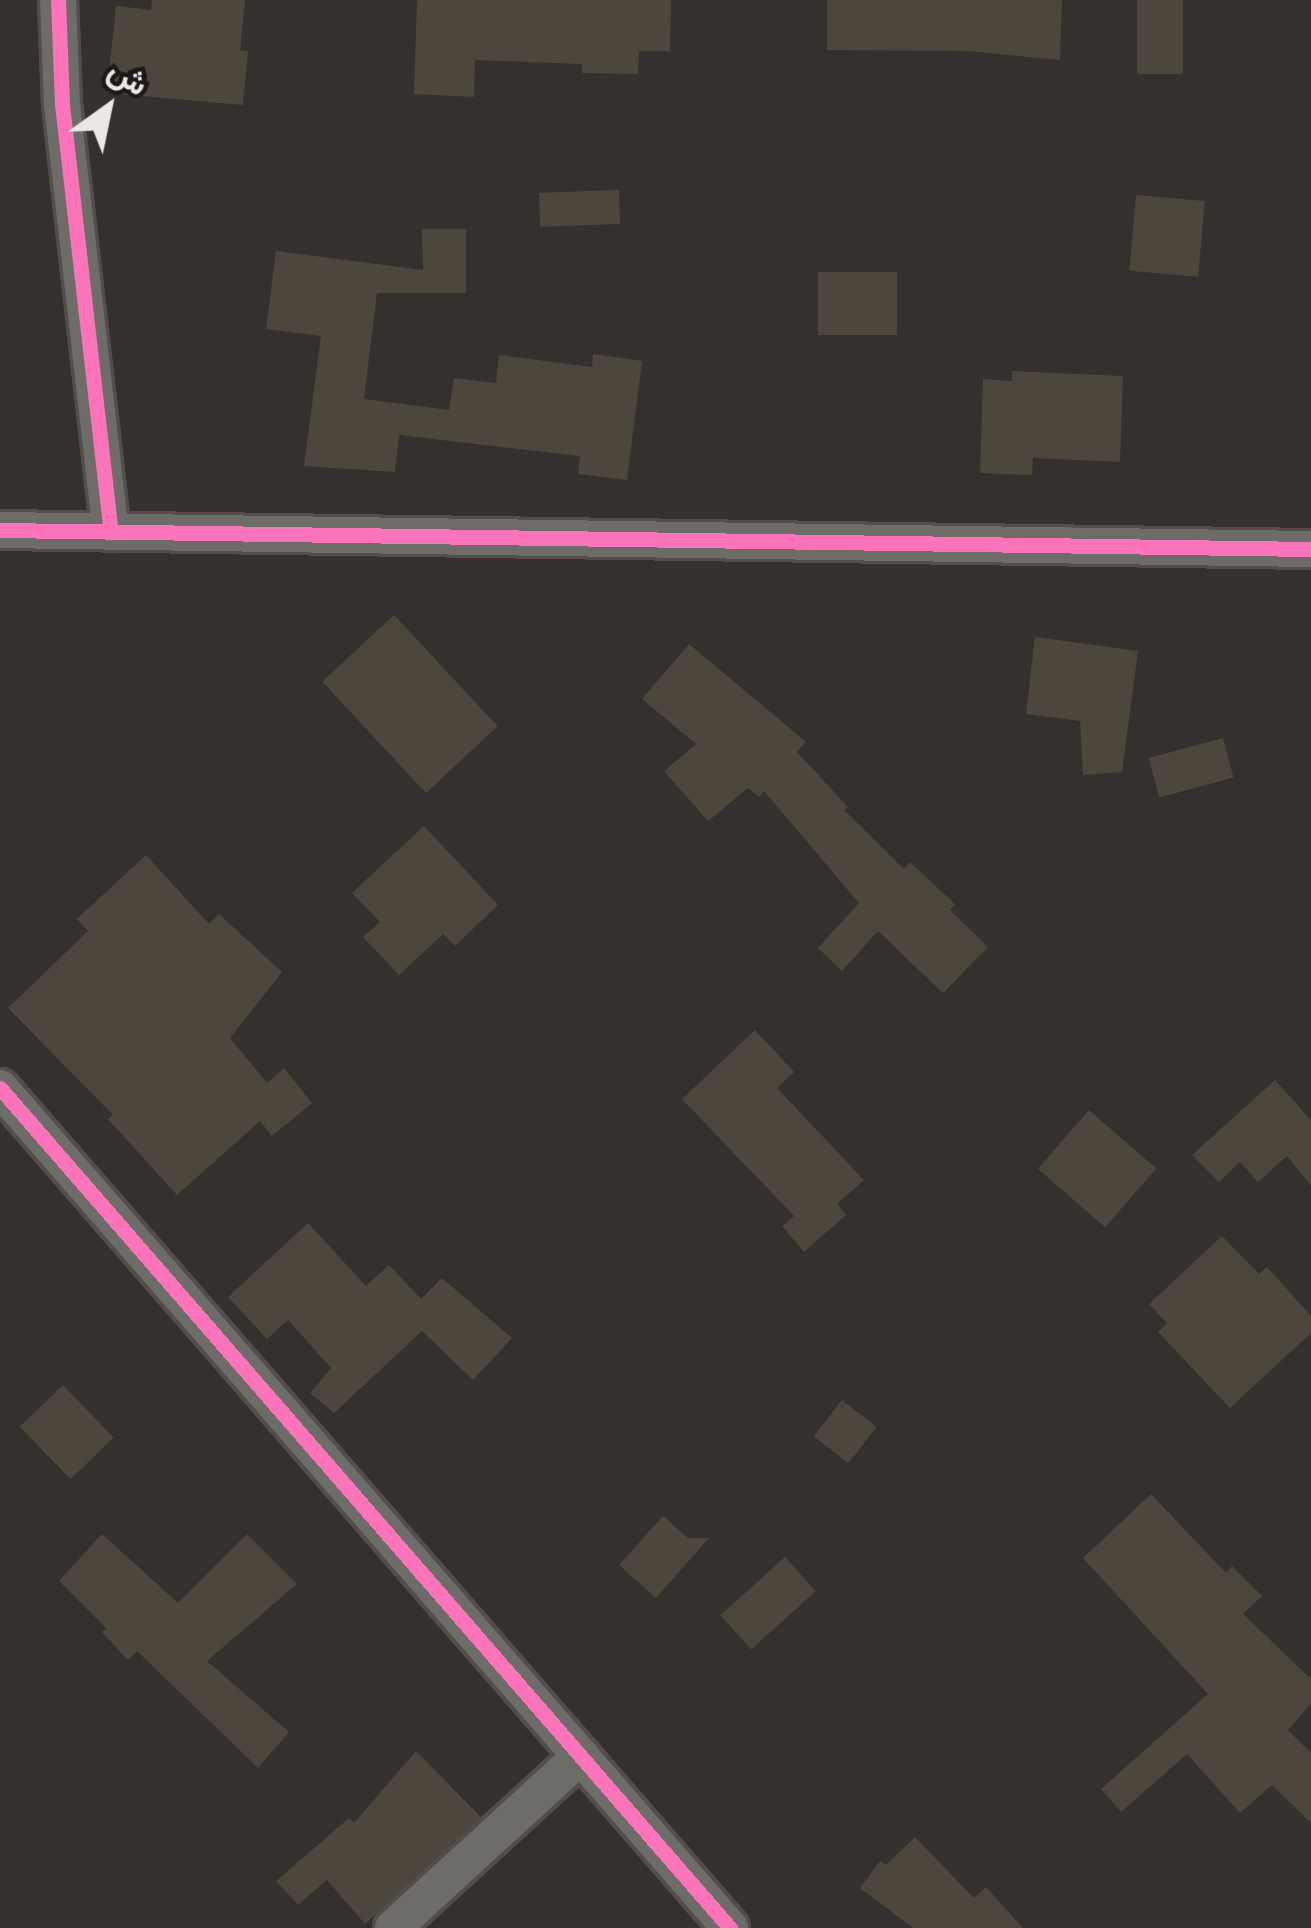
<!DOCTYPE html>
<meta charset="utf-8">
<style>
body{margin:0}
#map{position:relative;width:1311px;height:1928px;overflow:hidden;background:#33302d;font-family:"Sofia Sans Condensed",Vazirmatn,sans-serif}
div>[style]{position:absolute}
.building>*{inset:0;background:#4d463d;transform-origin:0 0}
.roads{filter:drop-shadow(3px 0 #514e4b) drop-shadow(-3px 0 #514e4b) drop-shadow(0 3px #514e4b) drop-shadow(0 -3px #514e4b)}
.street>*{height:36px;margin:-18px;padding:0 18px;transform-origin:18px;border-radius:18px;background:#6e6c69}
.cycleway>*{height:15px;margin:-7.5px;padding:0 7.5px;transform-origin:7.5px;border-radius:7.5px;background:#fb73b8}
span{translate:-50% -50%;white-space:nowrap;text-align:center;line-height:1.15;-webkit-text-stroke:9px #1c1916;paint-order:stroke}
.north{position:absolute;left:48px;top:48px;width:120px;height:120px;-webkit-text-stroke:9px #1c1916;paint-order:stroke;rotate:33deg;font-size:33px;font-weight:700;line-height:48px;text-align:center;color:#ebe7e3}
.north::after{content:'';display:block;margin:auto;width:42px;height:54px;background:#ebe7e3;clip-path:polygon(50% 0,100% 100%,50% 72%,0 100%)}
</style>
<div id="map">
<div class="building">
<div style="clip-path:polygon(152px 0,245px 0,240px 50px,248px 51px,243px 105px,107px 93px,116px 6px,151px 10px)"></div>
<div style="clip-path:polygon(417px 0,671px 0,670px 51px,639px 51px,638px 74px,582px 73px,582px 64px,475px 60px,474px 97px,414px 94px)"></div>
<div style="clip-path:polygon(827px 0,1062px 0,1060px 60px,968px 51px,827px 50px)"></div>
<div style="left:1137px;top:0;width:46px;height:74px"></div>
<div style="left:619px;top:190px;width:34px;height:80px;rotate:88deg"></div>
<div style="left:1136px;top:195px;width:69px;height:76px;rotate:5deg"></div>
<div style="clip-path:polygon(422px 229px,466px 229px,466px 293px,377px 293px,364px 399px,449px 410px,454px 378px,496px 383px,499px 355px,592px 367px,593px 354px,642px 361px,627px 480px,578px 474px,580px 456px,399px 435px,395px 472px,304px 466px,321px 336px,266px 329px,276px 251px,423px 270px)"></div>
<div style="left:818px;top:272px;width:79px;height:63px"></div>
<div style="clip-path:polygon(1012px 371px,1123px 376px,1120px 462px,1033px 458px,1032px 475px,980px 473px,983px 379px,1012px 381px)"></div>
<div style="left:394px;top:615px;width:152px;height:98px;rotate:47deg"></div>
<div style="clip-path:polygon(1035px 637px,1138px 651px,1122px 772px,1083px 775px,1080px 721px,1026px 714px)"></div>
<div style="clip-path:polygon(689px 644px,806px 742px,797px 752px,848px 807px,844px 810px,904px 869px,910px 862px,955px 904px,950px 910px,988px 947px,943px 993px,878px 931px,842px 971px,818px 948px,859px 903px,764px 791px,759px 797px,748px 788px,708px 821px,664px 771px,696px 744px,642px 699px)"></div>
<div style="left:1223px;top:738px;width:41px;height:77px;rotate:75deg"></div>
<div style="clip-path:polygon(424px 826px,498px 905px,455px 946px,443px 934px,399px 975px,363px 937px,380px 922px,352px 893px)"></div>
<div style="clip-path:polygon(146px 855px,209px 924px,219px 914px,282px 972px,230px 1038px,267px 1083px,284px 1068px,312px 1103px,272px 1136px,260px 1121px,177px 1195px,108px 1119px,113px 1115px,8px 1008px,88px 931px,77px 919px)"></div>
<div style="clip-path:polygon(755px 1030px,794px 1072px,777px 1088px,864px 1180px,837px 1204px,846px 1215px,804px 1252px,782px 1226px,794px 1216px,682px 1099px)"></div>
<div style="clip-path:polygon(1275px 1080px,1311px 1120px,1311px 1186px,1287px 1156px,1258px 1182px,1240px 1162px,1219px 1182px,1192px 1155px)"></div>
<div style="left:1089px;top:1110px;width:89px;height:78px;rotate:41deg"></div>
<div style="clip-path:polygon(308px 1223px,366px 1286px,389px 1265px,421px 1299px,442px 1278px,512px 1338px,473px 1380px,422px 1331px,334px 1413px,310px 1393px,331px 1368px,288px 1320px,267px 1339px,228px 1297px)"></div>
<div style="clip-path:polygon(1222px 1236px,1259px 1274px,1267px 1267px,1311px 1316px,1311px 1333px,1230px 1408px,1158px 1332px,1167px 1323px,1149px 1304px)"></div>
<div style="left:63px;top:1385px;width:73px;height:60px;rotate:46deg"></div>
<div style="left:842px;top:1400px;width:44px;height:46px;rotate:38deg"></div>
<div style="clip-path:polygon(1151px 1494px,1226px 1573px,1232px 1566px,1262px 1596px,1243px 1614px,1311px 1679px,1311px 1704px,1288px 1730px,1311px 1753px,1311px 1823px,1272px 1785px,1240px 1813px,1187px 1754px,1121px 1812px,1101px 1789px,1208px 1694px,1083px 1558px)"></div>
<div style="clip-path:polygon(663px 1516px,688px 1538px,709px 1538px,656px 1598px,619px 1565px)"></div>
<div style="clip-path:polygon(102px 1534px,178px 1603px,247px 1534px,297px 1584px,207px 1661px,289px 1732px,258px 1768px,137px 1651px,128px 1660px,102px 1632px,107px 1629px,59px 1581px)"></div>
<div style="left:785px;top:1557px;width:46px;height:87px;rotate:48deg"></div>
<div style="clip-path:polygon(416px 1751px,481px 1817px,365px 1924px,327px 1880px,298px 1905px,276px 1881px,349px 1818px,354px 1823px)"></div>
<div style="clip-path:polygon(915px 1837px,974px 1898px,986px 1887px,1023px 1928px,913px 1928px,860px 1888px,880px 1861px,886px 1865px)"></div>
</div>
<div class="roads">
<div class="street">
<div style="left:58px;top:0;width:104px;rotate:87.8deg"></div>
<div style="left:62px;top:104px;width:431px;rotate:83.5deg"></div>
<div style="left:0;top:530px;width:1311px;rotate:0.83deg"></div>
<div style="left:0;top:1088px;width:1113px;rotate:49.01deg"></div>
<div style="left:393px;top:1928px;width:255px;rotate:-42.5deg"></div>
</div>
</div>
<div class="cycleway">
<div style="left:58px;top:0;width:104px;rotate:87.8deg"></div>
<div style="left:62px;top:104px;width:431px;rotate:83.5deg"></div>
<div style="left:0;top:530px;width:1311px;rotate:0.83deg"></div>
<div style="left:0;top:1088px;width:1113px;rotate:49.01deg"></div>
</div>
<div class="north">ش</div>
</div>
